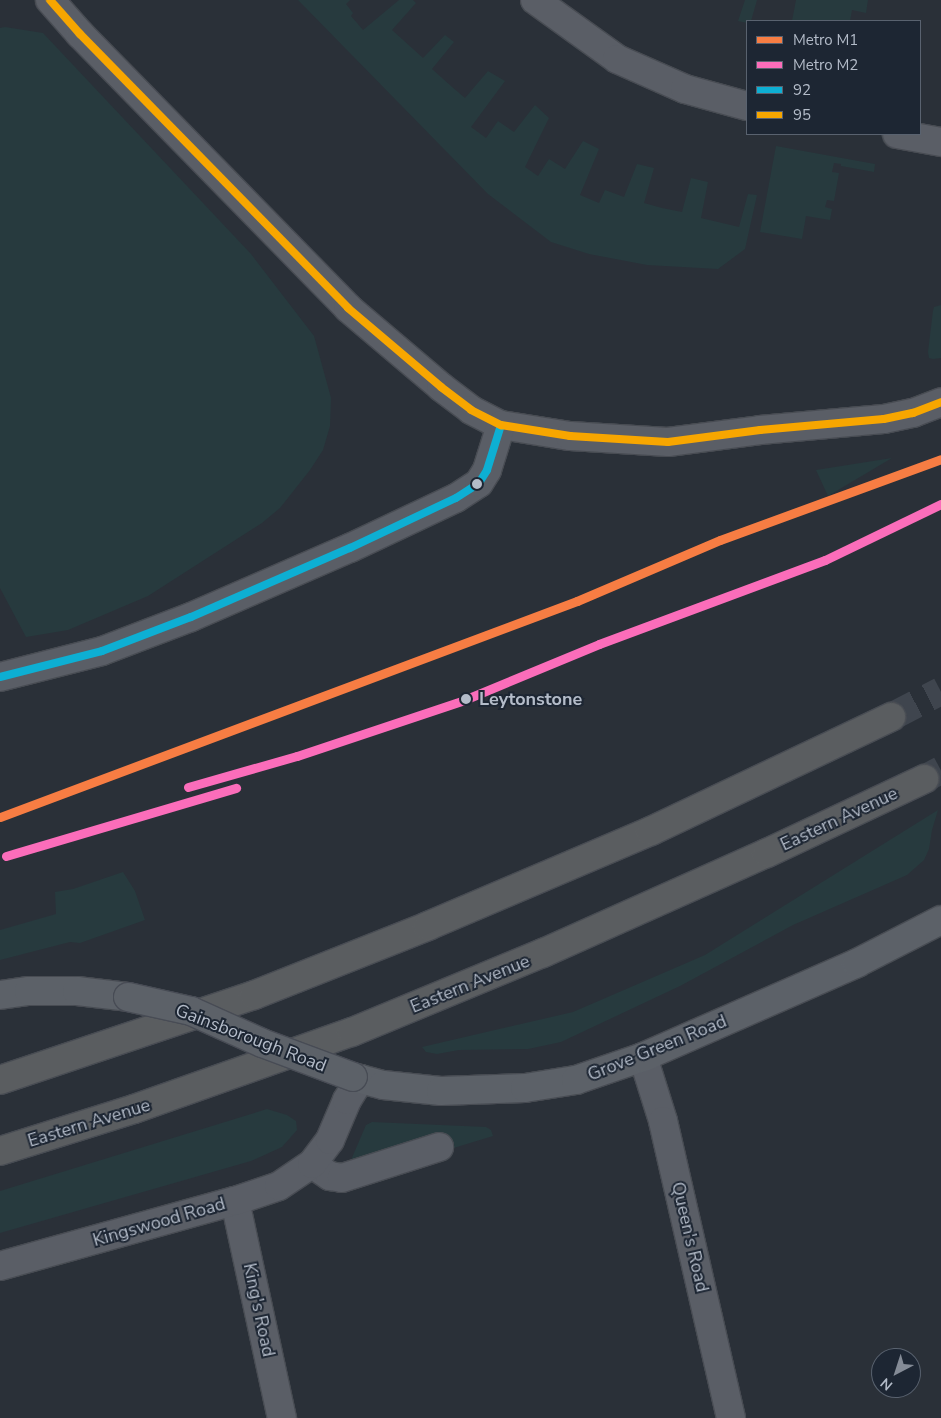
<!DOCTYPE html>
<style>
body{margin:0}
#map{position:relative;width:941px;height:1418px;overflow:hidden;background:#2a3038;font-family:"Nunito Sans",sans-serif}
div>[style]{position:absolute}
.green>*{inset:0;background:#273a3e}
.highway-tunnel>*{height:28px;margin-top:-14px;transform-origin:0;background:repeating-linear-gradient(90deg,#3f454e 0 28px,transparent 0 42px)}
.roads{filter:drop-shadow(1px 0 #484c53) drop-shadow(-1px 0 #484c53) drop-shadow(0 1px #484c53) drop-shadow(0 -1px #484c53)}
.street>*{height:28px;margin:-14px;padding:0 14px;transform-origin:14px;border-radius:14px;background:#5a5e66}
.primary>*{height:28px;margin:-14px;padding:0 14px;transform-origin:14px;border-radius:14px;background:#5c6168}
.highway>*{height:28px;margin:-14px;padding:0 14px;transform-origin:14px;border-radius:14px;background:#5a5d60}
.bridges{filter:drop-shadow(1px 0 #484c55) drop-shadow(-1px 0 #484c55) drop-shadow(0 1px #484c55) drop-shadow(0 -1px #484c55)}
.primary-bridge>*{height:28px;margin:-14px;padding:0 14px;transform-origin:14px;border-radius:14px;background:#5c6168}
.bus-1>*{height:8px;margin:-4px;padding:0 4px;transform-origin:4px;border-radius:4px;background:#0dafd3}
.bus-2>*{height:8px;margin:-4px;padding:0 4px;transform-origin:4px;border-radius:4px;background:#f7a600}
.metro-1>*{height:9px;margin:-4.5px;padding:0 4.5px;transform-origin:4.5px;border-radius:4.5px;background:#f77d43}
.metro-2>*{height:9px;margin:-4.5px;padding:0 4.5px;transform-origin:4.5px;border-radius:4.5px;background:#fb6dba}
.dots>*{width:14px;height:14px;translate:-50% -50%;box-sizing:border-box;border:2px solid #1d2633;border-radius:50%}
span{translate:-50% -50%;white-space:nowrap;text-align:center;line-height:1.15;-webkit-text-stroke:4px #1d2633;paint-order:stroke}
.stop-label{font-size:18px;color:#b4bcc9;font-weight:700}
.left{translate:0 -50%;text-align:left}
.street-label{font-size:18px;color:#b4bcc9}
.legend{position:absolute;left:746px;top:20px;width:175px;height:115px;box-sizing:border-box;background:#1d2633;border:1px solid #59626f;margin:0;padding:6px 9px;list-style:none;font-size:15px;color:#b4bcc9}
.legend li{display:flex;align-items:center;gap:10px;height:25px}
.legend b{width:25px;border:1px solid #59626f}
.north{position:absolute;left:871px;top:1348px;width:50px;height:50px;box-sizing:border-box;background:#1d2633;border:1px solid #59626f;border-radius:50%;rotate:220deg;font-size:14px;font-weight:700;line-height:20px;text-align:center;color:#b4bcc9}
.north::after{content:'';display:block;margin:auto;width:18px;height:22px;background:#848b96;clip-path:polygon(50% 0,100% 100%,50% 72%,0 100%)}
</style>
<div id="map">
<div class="green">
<div style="clip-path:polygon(298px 0,350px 0,346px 4px,353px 13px,351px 16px,363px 30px,399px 0,413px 0,416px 3px,392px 30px,423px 58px,445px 35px,454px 42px,432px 69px,451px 86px,465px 98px,488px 71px,505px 81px,471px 127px,486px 138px,498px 121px,514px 132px,535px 105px,549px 118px,525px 167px,538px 176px,549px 159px,565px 169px,583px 141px,599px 149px,580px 195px,599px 203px,605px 190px,624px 197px,637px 164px,654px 168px,644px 203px,662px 208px,682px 212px,691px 178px,708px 182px,701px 218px,739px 227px,748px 194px,757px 195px,745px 249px,718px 269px,647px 265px,589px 254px,551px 242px,488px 194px)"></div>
<div style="clip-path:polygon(745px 0,757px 0,751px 21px,747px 21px,747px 23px,738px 21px)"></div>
<div style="clip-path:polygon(796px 0,868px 0,866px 13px,852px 10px,850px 21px,792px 21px)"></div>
<div style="clip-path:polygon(5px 27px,43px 33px,251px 254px,314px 336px,331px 398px,330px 426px,323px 450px,310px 470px,280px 508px,262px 523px,148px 596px,68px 630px,26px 637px,0 588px,0 28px)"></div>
<div style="clip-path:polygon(776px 146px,875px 164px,874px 172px,841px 166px,841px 164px,834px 163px,832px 172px,839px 173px,834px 201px,827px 200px,825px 207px,832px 209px,830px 220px,806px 216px,802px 239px,760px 232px)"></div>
<div style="clip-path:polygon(941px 305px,941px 358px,933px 359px,929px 358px,928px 352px,933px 311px,934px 307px)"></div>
<div style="clip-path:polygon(892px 458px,828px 496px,816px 470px)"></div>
<div style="clip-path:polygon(938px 810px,932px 830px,929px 849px,924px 860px,907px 875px,793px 925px,680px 986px,561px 1042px,528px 1049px,459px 1050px,437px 1054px,426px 1052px,422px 1047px,573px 1012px,705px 955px)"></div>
<div style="clip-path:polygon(123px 872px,135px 891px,145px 920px,80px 943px,70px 942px,0 960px,0 930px,56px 914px,55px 892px,73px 889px)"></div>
<div style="clip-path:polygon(267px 1109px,287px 1115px,296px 1121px,297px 1130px,282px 1147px,251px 1161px,0 1233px,0 1191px)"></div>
<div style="clip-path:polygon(372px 1122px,486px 1127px,491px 1130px,493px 1136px,447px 1150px,344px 1169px,351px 1160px,366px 1125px)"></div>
</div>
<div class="highway-tunnel">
<div style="left:891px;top:717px;width:56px;rotate:-27.5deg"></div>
<div style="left:924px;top:779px;width:19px;rotate:-28deg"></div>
</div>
<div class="roads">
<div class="street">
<div style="left:50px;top:0;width:45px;rotate:48.6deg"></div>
<div style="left:80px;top:34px;width:383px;rotate:45.6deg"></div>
<div style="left:348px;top:308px;width:122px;rotate:40.3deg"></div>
<div style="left:441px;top:387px;width:38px;rotate:37deg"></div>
<div style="left:471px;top:410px;width:34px;rotate:27deg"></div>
<div style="left:501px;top:425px;width:70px;rotate:9.1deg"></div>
<div style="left:570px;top:436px;width:98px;rotate:3.5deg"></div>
<div style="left:668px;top:442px;width:93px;rotate:-7.4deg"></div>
<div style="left:760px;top:430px;width:124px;rotate:-5.1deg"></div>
<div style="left:884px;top:419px;width:30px;rotate:-12deg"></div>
<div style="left:913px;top:413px;width:30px;rotate:-21deg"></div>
<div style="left:535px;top:0;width:101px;rotate:35.7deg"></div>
<div style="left:617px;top:59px;width:74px;rotate:23.8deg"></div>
<div style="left:685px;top:89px;width:64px;rotate:15.3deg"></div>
<div style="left:897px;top:134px;width:45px;rotate:10.3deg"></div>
<div style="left:0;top:677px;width:105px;rotate:-14.3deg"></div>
<div style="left:102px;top:651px;width:95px;rotate:-20.9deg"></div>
<div style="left:191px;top:617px;width:173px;rotate:-23.5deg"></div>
<div style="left:350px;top:548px;width:117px;rotate:-25.3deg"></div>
<div style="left:456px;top:498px;width:27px;rotate:-33deg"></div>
<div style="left:479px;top:483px;width:15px;rotate:-58deg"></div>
<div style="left:487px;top:470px;width:47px;rotate:-72.7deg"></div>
<div style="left:643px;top:1057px;width:67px;rotate:72.6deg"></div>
<div style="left:663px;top:1121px;width:305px;rotate:77.1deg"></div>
<div style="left:312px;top:1164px;width:22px;rotate:34deg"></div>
<div style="left:330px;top:1176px;width:12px;rotate:9deg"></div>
<div style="left:342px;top:1178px;width:102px;rotate:-17.7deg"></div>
<div style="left:235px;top:1201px;width:222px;rotate:77.8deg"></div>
<div style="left:0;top:1266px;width:244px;rotate:-15.5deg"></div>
<div style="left:235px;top:1201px;width:46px;rotate:-18.8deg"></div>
<div style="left:279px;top:1186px;width:40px;rotate:-34deg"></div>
<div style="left:312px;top:1164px;width:30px;rotate:-53deg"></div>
<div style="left:330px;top:1140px;width:43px;rotate:-67deg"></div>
<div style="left:347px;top:1100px;width:25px;rotate:-58deg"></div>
</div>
<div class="primary">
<div style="left:0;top:995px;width:29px;rotate:-8deg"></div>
<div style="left:29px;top:991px;width:48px"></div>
<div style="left:77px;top:991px;width:51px;rotate:6.7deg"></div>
<div style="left:353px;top:1077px;width:31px;rotate:15deg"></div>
<div style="left:383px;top:1085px;width:58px;rotate:5.9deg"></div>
<div style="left:441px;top:1091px;width:84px;rotate:-2deg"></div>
<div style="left:525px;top:1088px;width:52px;rotate:-8.9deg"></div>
<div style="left:576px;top:1080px;width:71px;rotate:-18.9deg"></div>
<div style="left:643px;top:1057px;width:234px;rotate:-23.7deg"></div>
<div style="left:857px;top:963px;width:94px;rotate:-27.1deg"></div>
</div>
<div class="highway">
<div style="left:0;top:1080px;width:268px;rotate:-18.5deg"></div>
<div style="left:254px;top:995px;width:187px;rotate:-21.6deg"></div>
<div style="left:428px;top:926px;width:242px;rotate:-23.1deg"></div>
<div style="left:651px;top:831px;width:266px;rotate:-25.4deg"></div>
<div style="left:0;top:1151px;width:140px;rotate:-17.4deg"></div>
<div style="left:134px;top:1109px;width:231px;rotate:-19.5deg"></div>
<div style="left:352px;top:1032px;width:207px;rotate:-22.5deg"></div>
<div style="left:543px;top:953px;width:245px;rotate:-24.1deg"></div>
<div style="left:767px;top:853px;width:174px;rotate:-25.2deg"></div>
</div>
</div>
<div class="bridges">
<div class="primary-bridge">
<div style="left:128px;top:997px;width:65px;rotate:12.5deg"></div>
<div style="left:191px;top:1011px;width:78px;rotate:24.3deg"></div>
<div style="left:262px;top:1043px;width:97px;rotate:20.5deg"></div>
</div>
</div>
<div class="bus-1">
<div style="left:0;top:677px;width:105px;rotate:-14.3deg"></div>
<div style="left:102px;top:651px;width:95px;rotate:-20.9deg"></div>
<div style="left:191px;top:617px;width:173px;rotate:-23.5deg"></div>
<div style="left:350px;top:548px;width:117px;rotate:-25.3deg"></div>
<div style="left:456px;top:498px;width:27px;rotate:-33deg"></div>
<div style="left:479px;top:483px;width:15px;rotate:-58deg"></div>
<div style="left:487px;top:470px;width:47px;rotate:-72.7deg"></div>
</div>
<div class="bus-2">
<div style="left:50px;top:0;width:45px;rotate:48.6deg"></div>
<div style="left:80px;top:34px;width:383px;rotate:45.6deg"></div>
<div style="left:348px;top:308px;width:122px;rotate:40.3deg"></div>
<div style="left:441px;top:387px;width:38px;rotate:37deg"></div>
<div style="left:471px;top:410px;width:34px;rotate:27deg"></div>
<div style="left:501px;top:425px;width:70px;rotate:9.1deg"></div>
<div style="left:570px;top:436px;width:98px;rotate:3.5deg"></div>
<div style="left:668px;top:442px;width:93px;rotate:-7.4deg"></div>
<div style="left:760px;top:430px;width:124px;rotate:-5.1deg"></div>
<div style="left:884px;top:419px;width:30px;rotate:-12deg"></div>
<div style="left:913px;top:413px;width:30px;rotate:-21deg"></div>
</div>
<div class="metro-1">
<div style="left:0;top:817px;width:616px;rotate:-20.52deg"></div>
<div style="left:577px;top:601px;width:155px;rotate:-23.1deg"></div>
<div style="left:720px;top:540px;width:235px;rotate:-20.1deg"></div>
</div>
<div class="metro-2">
<div style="left:188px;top:787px;width:113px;rotate:-15.9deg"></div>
<div style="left:297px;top:756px;width:176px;rotate:-18.5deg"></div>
<div style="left:464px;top:700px;width:146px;rotate:-22.5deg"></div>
<div style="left:599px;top:644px;width:241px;rotate:-20.4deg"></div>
<div style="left:825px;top:560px;width:129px;rotate:-25.8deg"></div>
<div style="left:6px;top:856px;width:240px;rotate:-16.5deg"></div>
</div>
<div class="dots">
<div style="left:477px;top:484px;background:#b4bcc9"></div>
<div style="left:466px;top:699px;background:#b4bcc9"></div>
</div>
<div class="stop-label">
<span class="left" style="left:479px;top:699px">Leytonstone</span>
</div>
<div class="street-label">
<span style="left:839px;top:819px;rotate:-25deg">Eastern Avenue</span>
<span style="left:470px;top:984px;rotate:-22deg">Eastern Avenue</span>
<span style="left:251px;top:1038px;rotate:21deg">Gainsborough Road</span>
<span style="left:657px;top:1048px;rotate:-22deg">Grove Green Road</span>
<span style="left:89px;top:1123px;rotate:-17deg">Eastern Avenue</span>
<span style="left:159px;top:1222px;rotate:-16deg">Kingswood Road</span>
<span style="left:690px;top:1237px;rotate:77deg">Queen's Road</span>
<span style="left:259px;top:1310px;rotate:78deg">King's Road</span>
</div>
<ul class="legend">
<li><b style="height:6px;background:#f77d43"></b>Metro M1</li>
<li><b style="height:6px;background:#fb6dba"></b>Metro M2</li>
<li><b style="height:6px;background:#0dafd3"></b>92</li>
<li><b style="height:6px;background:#f7a600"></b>95</li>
</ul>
<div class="north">N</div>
</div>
